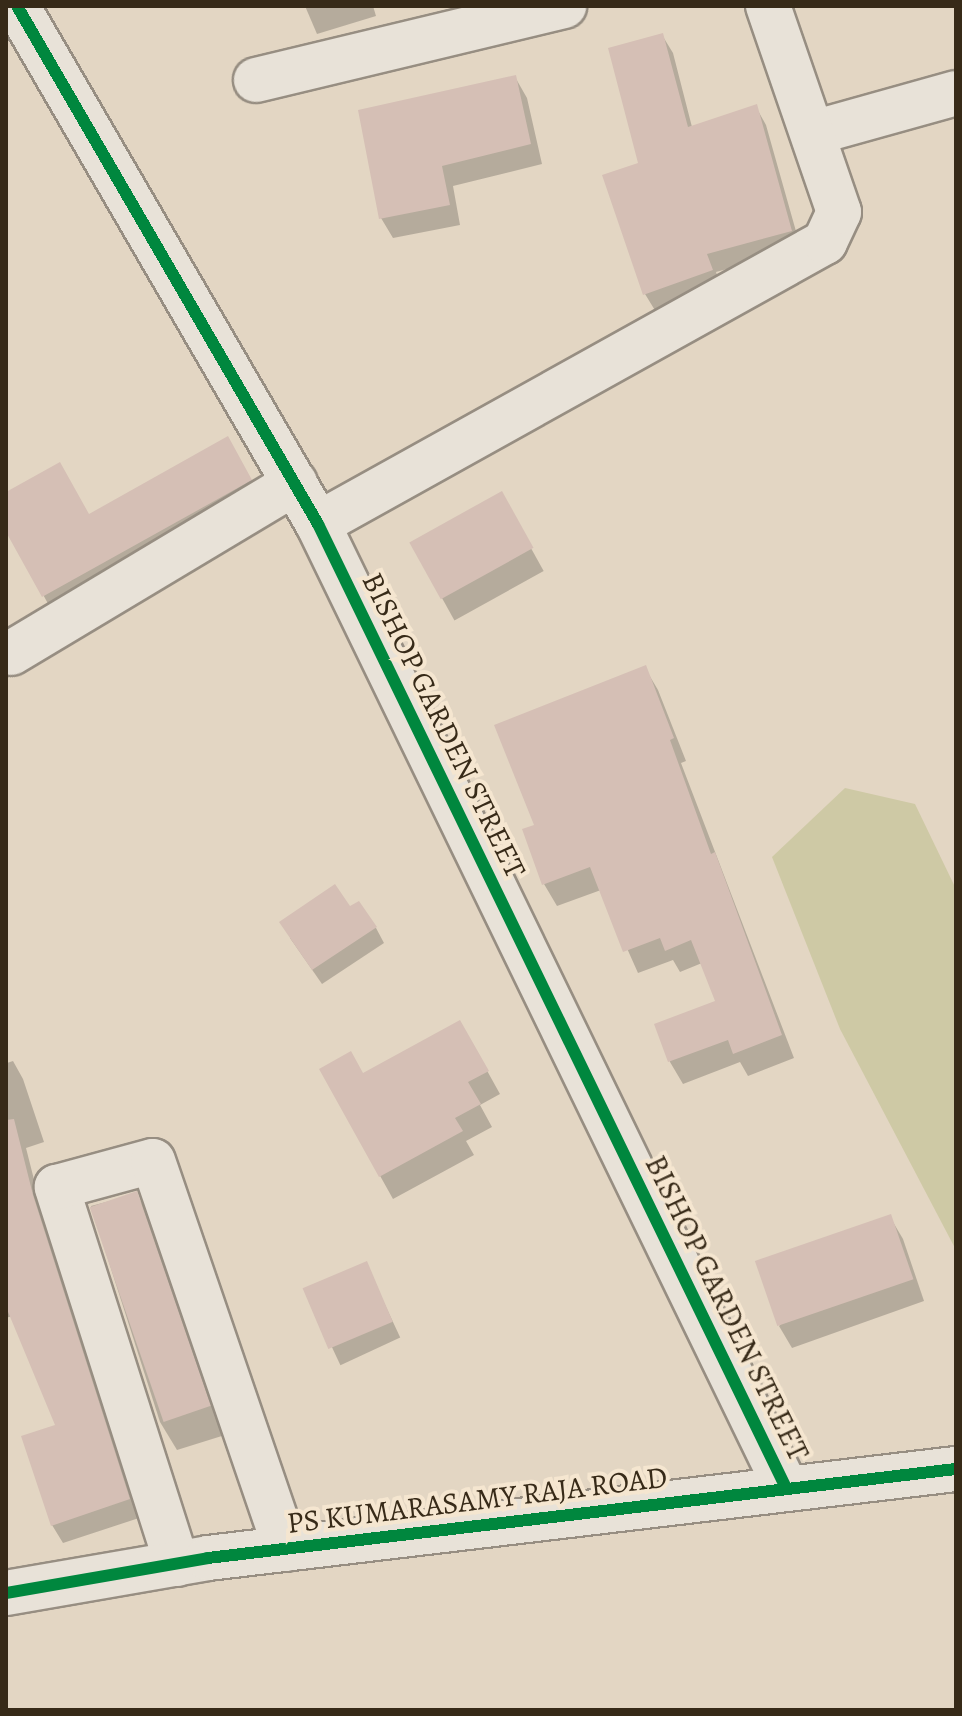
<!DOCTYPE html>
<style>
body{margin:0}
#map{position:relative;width:962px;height:1716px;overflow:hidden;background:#e3d6c3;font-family:Alegreya,serif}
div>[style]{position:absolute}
.green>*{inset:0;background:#cec9a5}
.shadow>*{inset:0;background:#0003;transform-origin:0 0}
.building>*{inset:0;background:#d5bfb5;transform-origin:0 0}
.roads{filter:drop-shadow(2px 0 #978e82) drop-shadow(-2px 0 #978e82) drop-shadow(0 2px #978e82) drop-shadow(0 -2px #978e82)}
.minor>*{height:44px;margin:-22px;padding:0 22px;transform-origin:22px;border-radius:22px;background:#e8e2d8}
.cycleway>*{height:12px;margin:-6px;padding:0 6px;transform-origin:6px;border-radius:6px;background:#00873e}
span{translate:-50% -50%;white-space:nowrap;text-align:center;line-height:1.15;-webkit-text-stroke:8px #f5e6d0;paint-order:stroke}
.street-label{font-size:30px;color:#372a18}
.frame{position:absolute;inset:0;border:8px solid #372a18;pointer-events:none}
</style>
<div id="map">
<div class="green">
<div style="clip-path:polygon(845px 788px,915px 804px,956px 889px,956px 1250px,840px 1029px,772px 857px)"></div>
</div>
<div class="shadow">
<div style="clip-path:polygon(305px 6px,373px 6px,376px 16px,317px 34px)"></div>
<div style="clip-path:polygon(662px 35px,673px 53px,692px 127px,756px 107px,766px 125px,801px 249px,716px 272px,722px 289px,656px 312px,645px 294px,640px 164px)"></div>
<div style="clip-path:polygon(515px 77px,527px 98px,542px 164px,453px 186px,460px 225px,393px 238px,381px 218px)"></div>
<div style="clip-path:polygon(227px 438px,263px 503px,56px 618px,6px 528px,6px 494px,88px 516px)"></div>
<div style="left:501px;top:494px;width:88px;height:102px;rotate:61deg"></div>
<div style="clip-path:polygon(645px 668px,658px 690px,686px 761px,681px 763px,794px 1058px,748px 1076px,740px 1062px,683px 1084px,670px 1062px,656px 1025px,717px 1002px,702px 963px,680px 972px,673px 960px,638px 973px,601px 890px,557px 906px,544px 884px,536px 826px)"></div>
<div style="clip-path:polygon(350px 909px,376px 928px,384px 943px,322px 984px,290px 938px)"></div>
<div style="clip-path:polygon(460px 1022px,500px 1094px,480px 1105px,492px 1127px,466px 1141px,474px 1155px,393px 1199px,321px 1070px,362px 1076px)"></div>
<div style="clip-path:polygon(6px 1059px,7px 1063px,13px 1061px,23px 1079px,44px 1142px,26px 1148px,43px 1215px,139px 1518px,63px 1543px,52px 1525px,57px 1426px,12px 1316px,6px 1318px)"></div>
<div style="clip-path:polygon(136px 1194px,153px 1222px,225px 1435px,177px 1450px,160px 1422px,91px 1206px)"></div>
<div style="clip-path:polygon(890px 1217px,903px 1239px,924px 1301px,792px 1348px,779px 1326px)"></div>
<div style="left:366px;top:1264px;width:81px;height:66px;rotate:65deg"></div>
</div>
<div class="building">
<div style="clip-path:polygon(663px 33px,688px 127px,757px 104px,792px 231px,707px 254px,713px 270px,643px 295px,602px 175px,638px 163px,608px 48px)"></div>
<div style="clip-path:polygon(516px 75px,531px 144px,442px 166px,450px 205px,379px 219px,358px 110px)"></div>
<div style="clip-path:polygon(228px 436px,252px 480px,42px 597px,6px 532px,6px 492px,60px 462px,89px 514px)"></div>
<div style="left:502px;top:491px;width:65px;height:106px;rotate:61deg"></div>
<div style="clip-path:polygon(646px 665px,674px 738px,670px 740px,711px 854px,715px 852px,782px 1035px,733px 1054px,728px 1040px,668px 1062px,654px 1024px,715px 1001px,691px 940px,665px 951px,660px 938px,623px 952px,590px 867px,542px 885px,522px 829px,534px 825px,494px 725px)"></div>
<div style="clip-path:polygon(335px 884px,350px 906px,359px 901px,377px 927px,312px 970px,279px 922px)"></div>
<div style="clip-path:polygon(460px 1020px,489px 1071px,468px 1082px,481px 1104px,455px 1118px,463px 1131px,379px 1177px,319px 1069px,351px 1051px,363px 1073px)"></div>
<div style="clip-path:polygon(14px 1119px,33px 1195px,130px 1499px,51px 1526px,21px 1436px,55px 1425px,6px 1307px,6px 1120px)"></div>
<div style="left:137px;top:1191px;width:227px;height:50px;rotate:71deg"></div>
<div style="left:891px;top:1214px;width:69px;height:144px;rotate:71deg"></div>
<div style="left:367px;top:1261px;width:66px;height:70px;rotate:67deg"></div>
</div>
<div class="roads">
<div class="minor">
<div style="left:17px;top:6px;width:599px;rotate:59.84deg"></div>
<div style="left:318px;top:524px;width:1072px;rotate:64.1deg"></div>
<div style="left:256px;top:80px;width:317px;rotate:-13.5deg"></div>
<div style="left:813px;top:133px;width:148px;rotate:-15.6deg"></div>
<div style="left:318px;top:524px;width:580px;rotate:-29.08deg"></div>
<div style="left:825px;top:242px;width:33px;rotate:-65deg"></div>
<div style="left:839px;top:212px;width:218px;rotate:-109deg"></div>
<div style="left:11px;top:653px;width:331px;rotate:-30.9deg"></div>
<div style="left:177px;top:1564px;width:396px;rotate:-107.7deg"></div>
<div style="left:57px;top:1187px;width:99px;rotate:-15.2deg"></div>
<div style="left:153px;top:1161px;width:410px;rotate:71.1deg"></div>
<div style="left:6px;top:1593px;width:205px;rotate:-9.8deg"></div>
<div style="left:208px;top:1558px;width:753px;rotate:-6.79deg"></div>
</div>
</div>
<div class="cycleway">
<div style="left:17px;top:6px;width:599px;rotate:59.84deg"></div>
<div style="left:318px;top:524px;width:1072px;rotate:64.1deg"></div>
<div style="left:6px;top:1593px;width:205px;rotate:-9.8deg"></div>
<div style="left:208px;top:1558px;width:753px;rotate:-6.79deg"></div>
</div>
<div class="street-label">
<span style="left:444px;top:725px;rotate:64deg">BISHOP GARDEN STREET</span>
<span style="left:727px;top:1308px;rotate:64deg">BISHOP GARDEN STREET</span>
<span style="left:477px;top:1500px;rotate:-7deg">PS KUMARASAMY RAJA ROAD</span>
</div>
<div class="frame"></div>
</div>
